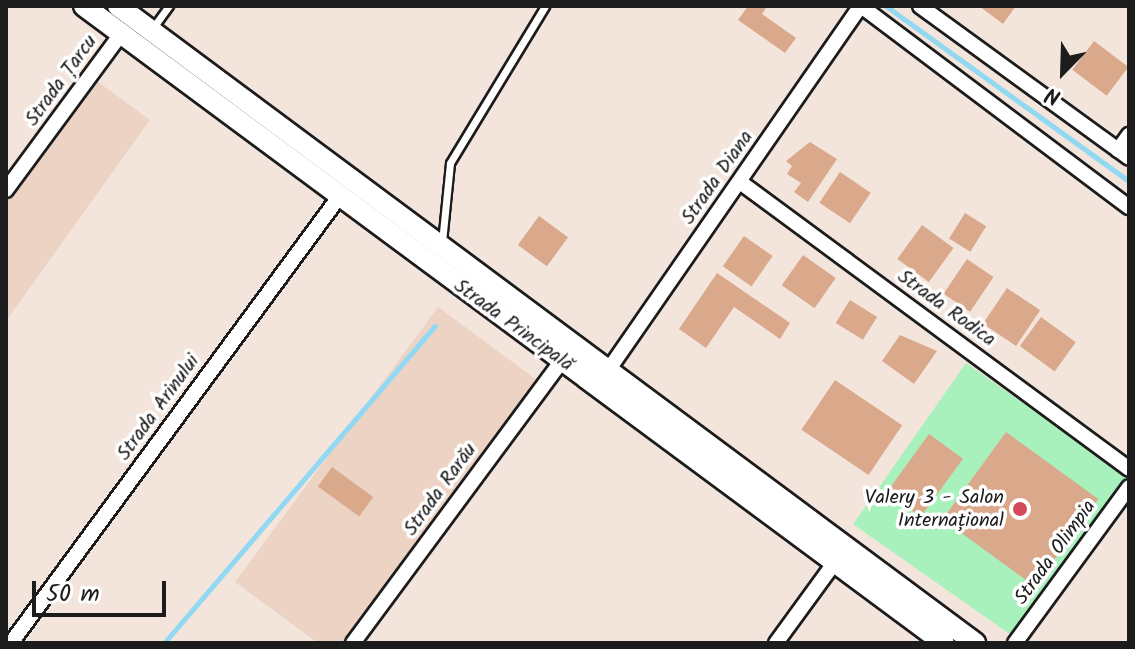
<!DOCTYPE html>
<meta charset="utf-8">
<style>
body{margin:0}
#map{position:relative;width:1135px;height:649px;overflow:hidden;background:#f4e5dc;font-family:Kalam,sans-serif}
div>[style]{position:absolute}
.built>*{inset:0;background:#ecd3c4}
.green>*{inset:0;background:#a8f0bc;transform-origin:0 0}
.stream>*{height:5px;margin:-2.5px;padding:0 2.5px;transform-origin:2.5px;border-radius:2.5px;background:#91d8f3}
.building>*{inset:0;background:#daa98c;transform-origin:0 0}
.roads{filter:drop-shadow(2px 0 #1c1c1c) drop-shadow(-2px 0 #1c1c1c) drop-shadow(0 2px #1c1c1c) drop-shadow(0 -2px #1c1c1c)}
.service>*{height:7px;margin:-3.5px;padding:0 3.5px;transform-origin:3.5px;border-radius:3.5px;background:#fff}
.minor>*{height:14px;margin:-7px;padding:0 7px;transform-origin:7px;border-radius:7px;background:#fff}
.secondary>*{height:20px;margin:-10px;padding:0 10px;transform-origin:10px;border-radius:10px;background:#fff}
.dots>*{width:22px;height:22px;translate:-50% -50%;box-sizing:border-box;border:4px solid #fff;border-radius:50%}
span{translate:-50% -50%;white-space:nowrap;text-align:center;line-height:1.15;-webkit-text-stroke:7px #fff;paint-order:stroke}
.street-label{font-size:20px;color:#1c1c1c}
.poi-label{font-size:20px;color:#1c1c1c}
.right{translate:-100% -50%;text-align:right}
.frame{position:absolute;inset:0;border:8px solid #1c1c1c;pointer-events:none}
.north{position:absolute;left:1023px;top:32px;width:80px;height:80px;-webkit-text-stroke:6px #fff;paint-order:stroke;rotate:203deg;font-size:22px;font-weight:700;line-height:32px;text-align:center;color:#1c1c1c}
.north::after{content:'';display:block;margin:auto;width:28px;height:36px;background:#1c1c1c;clip-path:polygon(50% 0,100% 100%,50% 72%,0 100%)}
.scale{position:absolute;left:32px;top:581px;width:134px;height:36px;box-sizing:border-box;border:4px solid #1c1c1c;border-top:0;padding-left:10px;font-size:24px;line-height:28px;white-space:nowrap;color:#1c1c1c;-webkit-text-stroke:6px #fff;paint-order:stroke}
</style>
<div id="map">
<div class="built">
<div style="clip-path:polygon(90px 76px,150px 120px,6px 321px,6px 194px)"></div>
<div style="clip-path:polygon(438px 307px,541px 383px,349px 643px,318px 643px,235px 582px)"></div>
</div>
<div class="green">
<div style="left:966px;top:363px;width:200px;height:197px;rotate:35deg"></div>
</div>
<div class="stream">
<div style="left:886px;top:6px;width:299px;rotate:35.8deg"></div>
<div style="left:164px;top:643px;width:417px;rotate:-49.5deg"></div>
</div>
<div class="building">
<div style="clip-path:polygon(748px 6px,767px 6px,762px 14px,796px 38px,785px 53px,738px 20px)"></div>
<div style="clip-path:polygon(979px 6px,1016px 6px,1003px 24px)"></div>
<div style="left:1094px;top:41px;width:43px;height:36px;rotate:37deg"></div>
<div style="clip-path:polygon(810px 142px,837px 159px,808px 202px,794px 192px,801px 183px,787px 174px,792px 166px,786px 161px)"></div>
<div style="left:840px;top:172px;width:37px;height:37px;rotate:34deg"></div>
<div style="left:965px;top:213px;width:25px;height:30px;rotate:32deg"></div>
<div style="left:539px;top:216px;width:36px;height:36px;rotate:36deg"></div>
<div style="left:922px;top:225px;width:39px;height:42px;rotate:36deg"></div>
<div style="left:744px;top:236px;width:35px;height:37px;rotate:35deg"></div>
<div style="left:803px;top:255px;width:40px;height:37px;rotate:35deg"></div>
<div style="left:967px;top:259px;width:32px;height:42px;rotate:34deg"></div>
<div style="clip-path:polygon(717px 273px,790px 323px,780px 339px,734px 307px,706px 348px,679px 329px)"></div>
<div style="left:1007px;top:288px;width:40px;height:43px;rotate:34deg"></div>
<div style="left:850px;top:300px;width:32px;height:27px;rotate:32deg"></div>
<div style="left:1041px;top:317px;width:43px;height:36px;rotate:36deg"></div>
<div style="clip-path:polygon(900px 335px,937px 351px,914px 384px,882px 361px)"></div>
<div style="left:835px;top:380px;width:81px;height:60px;rotate:34deg"></div>
<div style="left:1006px;top:432px;width:114px;height:108px;rotate:36deg"></div>
<div style="left:929px;top:434px;width:42px;height:72px;rotate:36deg"></div>
<div style="left:332px;top:467px;width:51px;height:24px;rotate:36deg"></div>
</div>
<div class="roads">
<div class="service">
<div style="left:152px;top:29px;width:29px;rotate:-54deg"></div>
<div style="left:442px;top:242px;width:79px;rotate:-84.2deg"></div>
<div style="left:450px;top:163px;width:184px;rotate:-58.8deg"></div>
</div>
<div class="minor">
<div style="left:861px;top:6px;width:335px;rotate:36.9deg"></div>
<div style="left:920px;top:6px;width:258px;rotate:36deg"></div>
<div style="left:1118px;top:150px;width:19px;rotate:-54deg"></div>
<div style="left:740px;top:182px;width:483px;rotate:36.4deg"></div>
<div style="left:6px;top:190px;width:194px;rotate:-53.6deg"></div>
<div style="left:607px;top:372px;width:445px;rotate:-55.3deg"></div>
<div style="left:11px;top:643px;width:554px;rotate:-53.67deg"></div>
<div style="left:353px;top:643px;width:350px;rotate:-53.5deg"></div>
<div style="left:776px;top:643px;width:100px;rotate:-53.9deg"></div>
<div style="left:1015px;top:643px;width:193px;rotate:-53.8deg"></div>
</div>
<div class="secondary">
<div style="left:84px;top:6px;width:1070px;rotate:36.53deg"></div>
<div style="left:118px;top:6px;width:1068px;rotate:36.62deg"></div>
</div>
</div>
<div class="dots">
<div style="left:1020px;top:509px;background:#d1495b"></div>
</div>
<div class="street-label">
<span style="left:62px;top:81px;rotate:-54deg">Strada Țarcu</span>
<span style="left:718px;top:178px;rotate:-55deg">Strada Diana</span>
<span style="left:946px;top:309px;rotate:36deg">Strada Rodica</span>
<span style="left:513px;top:326px;rotate:36deg">Strada Principală</span>
<span style="left:159px;top:408px;rotate:-54deg">Strada Arinului</span>
<span style="left:441px;top:490px;rotate:-54deg">Strada Rarău</span>
<span style="left:1056px;top:553px;rotate:-54deg">Strada Olimpia</span>
</div>
<div class="poi-label">
<span class="right" style="left:1004px;top:510px">Valery 3 - Salon<br>Internațional</span>
</div>
<div class="frame"></div>
<div class="north">N</div>
<div class="scale">50 m</div>
</div>
